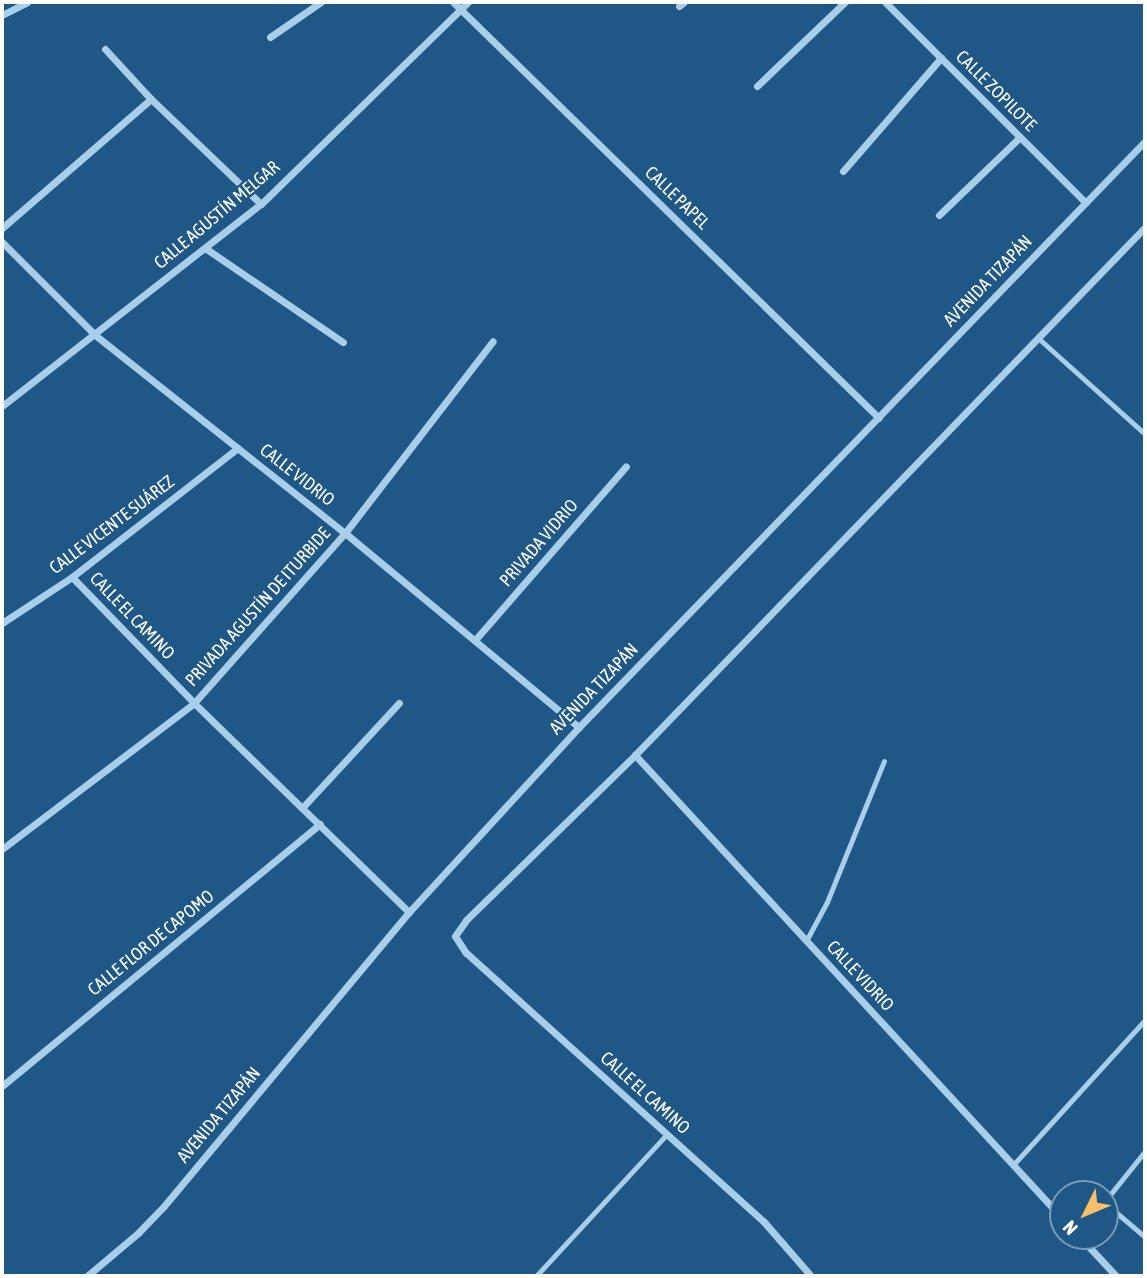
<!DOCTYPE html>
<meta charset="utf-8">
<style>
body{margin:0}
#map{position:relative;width:1147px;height:1278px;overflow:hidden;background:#1f5886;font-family:"Asap Condensed",sans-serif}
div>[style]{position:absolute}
.service>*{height:5px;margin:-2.5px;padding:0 2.5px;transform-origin:2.5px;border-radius:2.5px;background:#a8ceea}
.minor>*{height:7px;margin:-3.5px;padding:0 3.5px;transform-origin:3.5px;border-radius:3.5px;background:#a8ceea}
span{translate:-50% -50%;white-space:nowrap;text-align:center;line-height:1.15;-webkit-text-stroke:5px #1f5886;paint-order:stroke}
.street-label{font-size:18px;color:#fff}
.frame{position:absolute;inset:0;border:4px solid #fff;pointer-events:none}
.north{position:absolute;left:1049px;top:1180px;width:70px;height:70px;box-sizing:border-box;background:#1f5886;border:2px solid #799bb6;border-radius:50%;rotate:227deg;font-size:19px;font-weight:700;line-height:28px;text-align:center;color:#fff}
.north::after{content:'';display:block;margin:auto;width:24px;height:32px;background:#f8be68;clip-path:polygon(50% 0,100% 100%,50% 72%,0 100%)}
</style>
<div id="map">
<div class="service">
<div style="left:1038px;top:338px;width:144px;rotate:41.9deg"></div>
<div style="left:806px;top:941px;width:44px;rotate:-61.7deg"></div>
<div style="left:827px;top:902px;width:152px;rotate:-68deg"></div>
<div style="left:1013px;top:1165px;width:196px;rotate:-47.7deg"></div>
<div style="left:1105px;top:1201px;width:64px;rotate:-51.3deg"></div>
<div style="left:1105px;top:1203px;width:52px;rotate:40.4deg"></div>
<div style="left:536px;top:1276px;width:193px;rotate:-47.3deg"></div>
</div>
<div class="minor">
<div style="left:453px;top:2px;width:595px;rotate:44.32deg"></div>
<div style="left:885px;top:2px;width:283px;rotate:45deg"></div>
<div style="left:679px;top:6px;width:6px;rotate:-39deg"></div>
<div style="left:2px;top:15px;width:28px;rotate:-27deg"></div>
<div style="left:270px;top:37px;width:62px;rotate:-34.5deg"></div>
<div style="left:105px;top:49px;width:68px;rotate:47.4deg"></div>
<div style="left:151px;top:99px;width:152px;rotate:43.7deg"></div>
<div style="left:757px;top:86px;width:122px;rotate:-43.7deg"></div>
<div style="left:843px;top:171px;width:150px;rotate:-49.1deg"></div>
<div style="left:939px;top:215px;width:112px;rotate:-43.9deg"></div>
<div style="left:2px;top:228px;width:197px;rotate:-40.9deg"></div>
<div style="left:2px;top:242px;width:132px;rotate:45deg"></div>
<div style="left:95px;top:335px;width:319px;rotate:38.4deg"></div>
<div style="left:345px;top:533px;width:304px;rotate:39.7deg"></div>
<div style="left:205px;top:248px;width:167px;rotate:34.3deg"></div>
<div style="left:2px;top:406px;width:328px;rotate:-38deg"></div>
<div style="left:261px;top:204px;width:289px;rotate:-44.3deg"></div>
<div style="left:72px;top:577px;width:175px;rotate:45.9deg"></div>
<div style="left:194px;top:703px;width:300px;rotate:44.2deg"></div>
<div style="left:2px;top:623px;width:84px;rotate:-33.3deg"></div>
<div style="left:72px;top:577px;width:210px;rotate:-37.9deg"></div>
<div style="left:475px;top:640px;width:230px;rotate:-49deg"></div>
<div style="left:635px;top:755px;width:631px;rotate:47.31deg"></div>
<div style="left:302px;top:808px;width:143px;rotate:-47.3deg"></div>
<div style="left:2px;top:849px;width:241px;rotate:-37.2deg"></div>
<div style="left:194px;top:703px;width:227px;rotate:-48.4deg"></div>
<div style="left:345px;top:533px;width:242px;rotate:-52.4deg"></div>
<div style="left:2px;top:1086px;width:412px;rotate:-39.5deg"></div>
<div style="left:1079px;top:1236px;width:54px;rotate:47.2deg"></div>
<div style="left:87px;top:1276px;width:67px;rotate:-40.1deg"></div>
<div style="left:138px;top:1233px;width:37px;rotate:-46deg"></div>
<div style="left:164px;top:1206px;width:383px;rotate:-50.2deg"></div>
<div style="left:409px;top:912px;width:251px;rotate:-47.4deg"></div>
<div style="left:579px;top:727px;width:815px;rotate:-45.99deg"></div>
<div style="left:811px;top:1276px;width:72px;rotate:-131deg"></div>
<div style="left:764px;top:1222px;width:401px;rotate:-137.9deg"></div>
<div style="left:466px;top:953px;width:20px;rotate:-123deg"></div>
<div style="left:455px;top:936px;width:19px;rotate:-55deg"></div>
<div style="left:466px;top:920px;width:236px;rotate:-44.3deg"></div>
<div style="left:635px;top:755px;width:734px;rotate:-45.99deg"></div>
</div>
<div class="street-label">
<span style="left:996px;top:91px;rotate:45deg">CALLE ZOPILOTE</span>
<span style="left:677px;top:198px;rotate:44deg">CALLE PAPEL</span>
<span style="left:217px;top:215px;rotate:-40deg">CALLE AGUSTÍN MELGAR</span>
<span style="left:988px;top:281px;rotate:-46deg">AVENIDA TIZAPÁN</span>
<span style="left:297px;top:475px;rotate:38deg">CALLE VIDRIO</span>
<span style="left:112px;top:525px;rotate:-37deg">CALLE VICENTE SUÁREZ</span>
<span style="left:539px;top:543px;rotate:-49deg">PRIVADA VIDRIO</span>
<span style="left:258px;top:607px;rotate:-48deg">PRIVADA AGUSTÍN DE ITURBIDE</span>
<span style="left:132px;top:616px;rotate:46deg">CALLE EL CAMINO</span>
<span style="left:594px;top:689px;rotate:-46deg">AVENIDA TIZAPÁN</span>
<span style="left:151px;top:943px;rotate:-39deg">CALLE FLOR DE CAPOMO</span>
<span style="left:860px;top:976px;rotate:47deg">CALLE VIDRIO</span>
<span style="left:645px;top:1093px;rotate:42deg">CALLE EL CAMINO</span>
<span style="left:219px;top:1115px;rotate:-50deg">AVENIDA TIZAPÁN</span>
</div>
<div class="frame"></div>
<div class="north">N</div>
</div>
